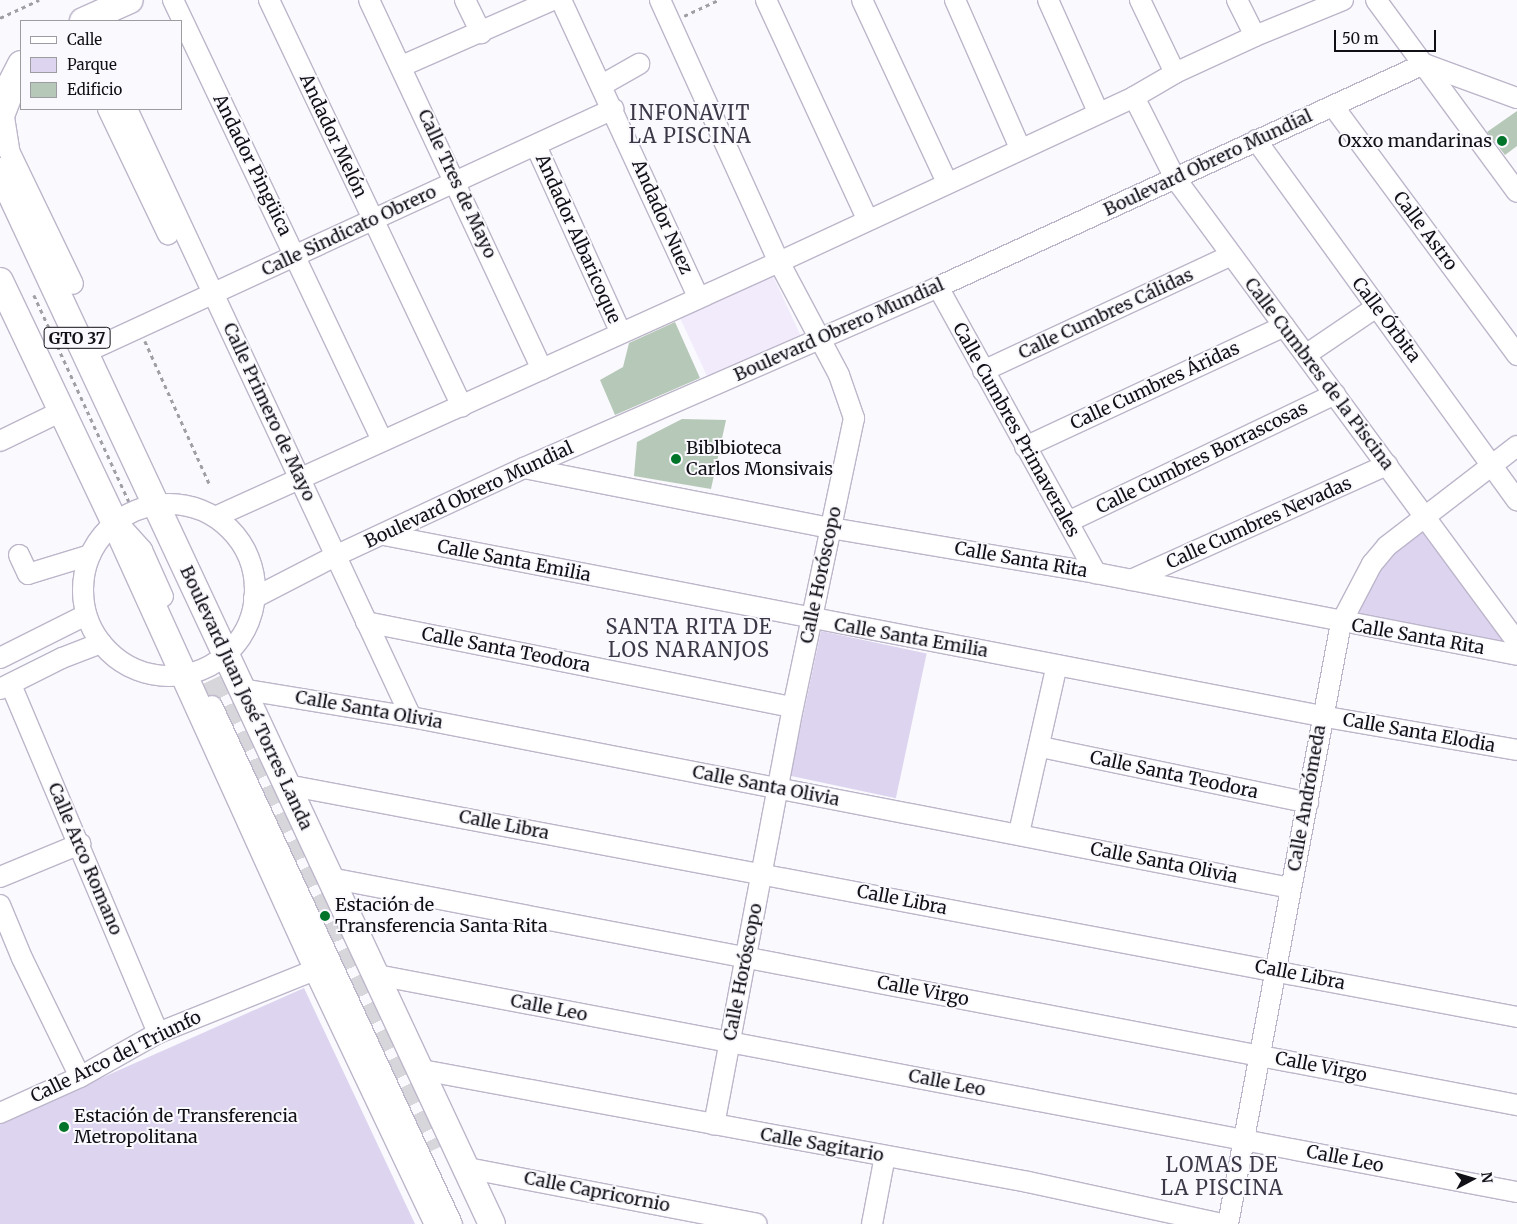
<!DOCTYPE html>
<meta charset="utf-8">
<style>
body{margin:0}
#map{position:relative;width:1517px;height:1224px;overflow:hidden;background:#faf9fd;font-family:Merriweather,serif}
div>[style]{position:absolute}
.built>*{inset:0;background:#f1ebfc;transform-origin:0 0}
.green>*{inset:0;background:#ddd4f0;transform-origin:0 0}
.building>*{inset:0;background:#b6c8b8}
.minor-tunnel>*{height:20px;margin-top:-10px;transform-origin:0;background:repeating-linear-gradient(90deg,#d7d6da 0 20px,transparent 0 30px)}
.path>*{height:2.5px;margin-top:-1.25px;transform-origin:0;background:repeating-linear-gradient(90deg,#a09fa4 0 4px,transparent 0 8px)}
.roads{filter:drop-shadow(1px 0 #bdb6ca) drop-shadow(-1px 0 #bdb6ca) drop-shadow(0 1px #bdb6ca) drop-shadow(0 -1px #bdb6ca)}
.minor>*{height:20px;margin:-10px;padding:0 10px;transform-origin:10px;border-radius:10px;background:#fff}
.minor>.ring{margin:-10px;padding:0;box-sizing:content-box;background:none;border:20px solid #fff;border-radius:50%}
.major>*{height:26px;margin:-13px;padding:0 13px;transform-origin:13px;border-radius:13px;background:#fff}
.dots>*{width:14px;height:14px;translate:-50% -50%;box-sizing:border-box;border:2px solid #faf9fd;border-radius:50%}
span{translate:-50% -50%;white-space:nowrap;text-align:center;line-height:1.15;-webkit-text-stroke:4px #faf9fd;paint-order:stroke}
.shield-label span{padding:1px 4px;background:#faf9fd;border:1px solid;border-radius:4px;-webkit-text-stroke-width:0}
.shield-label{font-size:16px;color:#121017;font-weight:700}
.street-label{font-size:18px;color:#121017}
.poi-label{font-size:18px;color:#121017}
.right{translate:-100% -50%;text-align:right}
.left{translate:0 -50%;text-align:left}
.quarter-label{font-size:20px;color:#3d3848;letter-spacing:1px}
.legend{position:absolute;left:20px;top:20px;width:162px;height:90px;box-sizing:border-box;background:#faf9fd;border:1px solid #9d9ca1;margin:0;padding:6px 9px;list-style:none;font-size:15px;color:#121017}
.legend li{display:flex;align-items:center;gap:10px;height:25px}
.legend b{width:25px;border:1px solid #9d9ca1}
.north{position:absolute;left:1447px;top:1154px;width:50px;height:50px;-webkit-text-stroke:4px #faf9fd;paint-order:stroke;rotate:84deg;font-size:14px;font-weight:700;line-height:20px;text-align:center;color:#121017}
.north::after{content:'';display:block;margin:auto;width:18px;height:22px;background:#121017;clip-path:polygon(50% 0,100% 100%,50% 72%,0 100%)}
.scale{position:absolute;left:1334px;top:30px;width:102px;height:22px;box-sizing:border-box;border:2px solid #121017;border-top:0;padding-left:6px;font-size:15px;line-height:18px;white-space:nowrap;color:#121017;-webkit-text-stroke:4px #faf9fd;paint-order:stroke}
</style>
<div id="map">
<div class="built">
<div style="left:772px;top:274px;width:67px;height:102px;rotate:65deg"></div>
</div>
<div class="green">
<div style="clip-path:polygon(1423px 526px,1516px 649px,1350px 613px,1369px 574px)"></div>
<div style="left:821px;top:631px;width:108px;height:148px;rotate:12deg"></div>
<div style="clip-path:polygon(304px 988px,415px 1224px,0 1224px,0 1123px)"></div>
</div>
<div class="building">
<div style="clip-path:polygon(1517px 111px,1517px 146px,1505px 155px,1487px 132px)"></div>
<div style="clip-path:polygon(675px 322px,700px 378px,615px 415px,600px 380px,623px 367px,629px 343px)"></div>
<div style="clip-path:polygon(682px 419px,726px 420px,711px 489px,634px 476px,637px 442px)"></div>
</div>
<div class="minor-tunnel">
<div style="left:211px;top:680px;width:520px;rotate:64.86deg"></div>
</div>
<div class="path">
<div style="left:684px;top:16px;width:38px;rotate:-25deg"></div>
<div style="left:0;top:18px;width:43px;rotate:-24.8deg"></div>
<div style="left:34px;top:295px;width:247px;rotate:65.3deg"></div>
<div style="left:145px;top:341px;width:156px;rotate:65.7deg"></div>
</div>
<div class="roads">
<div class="minor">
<div style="left:173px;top:0;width:487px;rotate:64.6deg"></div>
<div style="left:269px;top:0;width:450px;rotate:64.6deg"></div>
<div style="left:369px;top:0;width:408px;rotate:64.9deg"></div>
<div style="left:465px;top:0;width:37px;rotate:64deg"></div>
<div style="left:561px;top:0;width:328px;rotate:65.2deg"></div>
<div style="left:660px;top:0;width:288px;rotate:65.6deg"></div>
<div style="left:779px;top:262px;width:128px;rotate:62deg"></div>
<div style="left:839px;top:375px;width:46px;rotate:70.8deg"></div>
<div style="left:854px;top:418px;width:295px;rotate:101.9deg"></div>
<div style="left:793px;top:707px;width:425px;rotate:100.7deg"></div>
<div style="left:766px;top:0;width:241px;rotate:65.2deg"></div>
<div style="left:862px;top:0;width:201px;rotate:65deg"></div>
<div style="left:955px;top:0;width:162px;rotate:66.3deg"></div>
<div style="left:1048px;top:0;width:123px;rotate:65.9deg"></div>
<div style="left:1140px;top:0;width:81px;rotate:64.4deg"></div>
<div style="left:1237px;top:0;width:40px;rotate:63.4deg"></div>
<div style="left:1376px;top:0;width:238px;rotate:53.7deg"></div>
<div style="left:1424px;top:64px;width:99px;rotate:20.1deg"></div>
<div style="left:402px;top:66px;width:164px;rotate:-23.7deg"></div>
<div style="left:602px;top:85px;width:43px;rotate:-29.6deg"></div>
<div style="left:13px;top:93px;width:26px;rotate:111deg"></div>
<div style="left:4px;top:117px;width:36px;rotate:81deg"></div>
<div style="left:10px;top:153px;width:145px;rotate:64.3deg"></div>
<div style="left:1134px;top:97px;width:91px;rotate:63.2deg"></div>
<div style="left:1175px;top:178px;width:576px;rotate:53.61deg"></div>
<div style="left:1333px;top:106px;width:310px;rotate:53.5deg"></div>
<div style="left:108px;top:109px;width:139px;rotate:64.4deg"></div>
<div style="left:127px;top:109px;width:671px;rotate:64.96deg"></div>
<div style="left:1256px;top:140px;width:445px;rotate:54.1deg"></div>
<div style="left:536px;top:146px;width:205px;rotate:65.6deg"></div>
<div style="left:938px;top:287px;width:327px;rotate:61.1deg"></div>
<div style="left:84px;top:353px;width:583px;rotate:-24.76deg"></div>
<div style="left:1307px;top:354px;width:82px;rotate:-34.1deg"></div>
<div style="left:983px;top:371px;width:272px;rotate:-25deg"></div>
<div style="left:0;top:441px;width:69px;rotate:-25.8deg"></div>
<div style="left:1025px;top:447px;width:286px;rotate:-25deg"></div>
<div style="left:524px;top:468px;width:313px;rotate:11.1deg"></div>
<div style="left:831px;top:528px;width:269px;rotate:9.6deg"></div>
<div style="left:1096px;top:573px;width:429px;rotate:11deg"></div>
<div class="ring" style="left:83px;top:504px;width:152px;height:152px"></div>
<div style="left:215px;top:517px;width:619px;rotate:-24.33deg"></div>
<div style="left:779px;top:262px;width:391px;rotate:-24.9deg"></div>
<div style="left:1134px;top:97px;width:48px;rotate:-30.3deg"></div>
<div style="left:1175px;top:73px;width:88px;rotate:-24.8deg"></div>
<div style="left:1255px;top:36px;width:95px;rotate:-22.2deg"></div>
<div style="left:1068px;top:522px;width:296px;rotate:-25.6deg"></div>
<div style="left:124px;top:530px;width:27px;rotate:48deg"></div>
<div style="left:142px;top:550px;width:51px;rotate:65.9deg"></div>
<div style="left:384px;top:535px;width:954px;rotate:10.93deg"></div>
<div style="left:1321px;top:716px;width:199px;rotate:9.8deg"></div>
<div style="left:19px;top:555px;width:21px;rotate:65deg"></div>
<div style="left:28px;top:574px;width:65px;rotate:-17deg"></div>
<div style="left:1131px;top:580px;width:281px;rotate:-24.2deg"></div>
<div style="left:254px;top:598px;width:91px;rotate:-27.4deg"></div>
<div style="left:335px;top:556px;width:208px;rotate:-25deg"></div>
<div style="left:524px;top:468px;width:452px;rotate:-23.6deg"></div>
<div style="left:938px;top:287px;width:535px;rotate:-24.65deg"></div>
<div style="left:366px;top:622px;width:435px;rotate:11.3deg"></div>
<div style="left:0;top:658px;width:96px;rotate:-26.6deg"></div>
<div style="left:11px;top:685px;width:378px;rotate:67.1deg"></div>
<div style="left:0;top:689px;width:69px;rotate:-26.6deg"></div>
<div style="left:62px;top:658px;width:42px;rotate:-21deg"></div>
<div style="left:241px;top:689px;width:172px;rotate:9.4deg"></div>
<div style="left:411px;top:717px;width:896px;rotate:11deg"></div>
<div style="left:212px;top:706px;width:571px;rotate:65.14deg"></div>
<div style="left:1041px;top:747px;width:273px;rotate:11.8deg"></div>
<div style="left:287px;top:785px;width:1252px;rotate:10.68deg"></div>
<div style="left:1019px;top:833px;width:172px;rotate:-77.3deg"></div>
<div style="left:0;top:877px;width:87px;rotate:-22.4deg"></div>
<div style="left:330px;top:878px;width:1209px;rotate:10.83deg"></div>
<div style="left:0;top:905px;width:57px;rotate:67.5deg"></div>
<div style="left:22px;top:958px;width:132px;rotate:64deg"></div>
<div style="left:377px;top:975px;width:1160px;rotate:10.78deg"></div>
<div style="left:422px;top:1070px;width:616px;rotate:10.47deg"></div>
<div style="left:1028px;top:1182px;width:198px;rotate:12.2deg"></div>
<div style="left:0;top:1113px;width:88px;rotate:-24.2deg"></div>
<div style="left:80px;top:1077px;width:90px;rotate:-29.4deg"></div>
<div style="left:158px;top:1033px;width:171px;rotate:-21.9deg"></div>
<div style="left:467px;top:1168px;width:295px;rotate:10.9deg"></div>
<div style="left:872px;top:1224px;width:69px;rotate:-79.2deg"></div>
<div style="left:1228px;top:1224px;width:612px;rotate:-79.35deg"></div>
<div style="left:1341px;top:623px;width:67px;rotate:-62.3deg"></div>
<div style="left:1372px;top:564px;width:23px;rotate:-50deg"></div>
<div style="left:1387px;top:546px;width:164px;rotate:-37.6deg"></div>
</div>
<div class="major">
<div style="left:83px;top:21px;width:51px;rotate:-24.1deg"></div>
<div style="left:0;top:105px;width:46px;rotate:-62.9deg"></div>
<div style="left:0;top:171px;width:1162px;rotate:64.96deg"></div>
<div style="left:0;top:281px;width:268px;rotate:64.6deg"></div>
<div style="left:115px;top:523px;width:490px;rotate:65.6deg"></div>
<div style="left:317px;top:969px;width:282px;rotate:64.6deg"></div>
</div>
</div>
<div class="dots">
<div style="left:1502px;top:141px;background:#00752a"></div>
<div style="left:676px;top:459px;background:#00752a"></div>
<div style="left:325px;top:916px;background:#00752a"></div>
<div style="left:64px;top:1127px;background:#00752a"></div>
</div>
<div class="shield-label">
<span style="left:77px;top:338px">GTO 37</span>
</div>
<div class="street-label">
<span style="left:333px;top:136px;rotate:65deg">Andador Melón</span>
<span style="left:1208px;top:163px;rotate:-25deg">Boulevard Obrero Mundial</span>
<span style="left:252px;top:165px;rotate:64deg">Andador Pingüica</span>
<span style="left:457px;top:184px;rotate:65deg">Calle Tres de Mayo</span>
<span style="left:662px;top:217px;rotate:66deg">Andador Nuez</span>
<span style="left:349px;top:231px;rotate:-25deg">Calle Sindicato Obrero</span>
<span style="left:1425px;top:231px;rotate:53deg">Calle Astro</span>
<span style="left:578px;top:239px;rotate:66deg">Andador Albaricoque</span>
<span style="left:1106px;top:314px;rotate:-25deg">Calle Cumbres Cálidas</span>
<span style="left:1386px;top:320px;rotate:53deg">Calle Órbita</span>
<span style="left:839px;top:330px;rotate:-24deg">Boulevard Obrero Mundial</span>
<span style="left:1319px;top:374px;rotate:53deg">Calle Cumbres de la Piscina</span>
<span style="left:1155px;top:386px;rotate:-25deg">Calle Cumbres Áridas</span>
<span style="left:269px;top:412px;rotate:65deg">Calle Primero de Mayo</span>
<span style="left:1016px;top:430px;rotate:61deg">Calle Cumbres Primaverales</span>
<span style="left:1202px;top:458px;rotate:-26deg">Calle Cumbres Borrascosas</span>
<span style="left:469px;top:495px;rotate:-25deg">Boulevard Obrero Mundial</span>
<span style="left:1259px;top:523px;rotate:-24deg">Calle Cumbres Nevadas</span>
<span style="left:1021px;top:560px;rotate:10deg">Calle Santa Rita</span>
<span style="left:514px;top:561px;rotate:11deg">Calle Santa Emilia</span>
<span style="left:821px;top:575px;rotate:-78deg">Calle Horóscopo</span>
<span style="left:1418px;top:637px;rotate:10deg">Calle Santa Rita</span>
<span style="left:911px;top:638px;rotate:10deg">Calle Santa Emilia</span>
<span style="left:506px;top:650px;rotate:11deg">Calle Santa Teodora</span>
<span style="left:246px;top:698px;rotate:65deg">Boulevard Juan José Torres Landa</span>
<span style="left:369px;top:710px;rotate:10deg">Calle Santa Olivia</span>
<span style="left:1419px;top:733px;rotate:10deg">Calle Santa Elodia</span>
<span style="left:1174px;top:775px;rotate:12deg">Calle Santa Teodora</span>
<span style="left:766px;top:786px;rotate:11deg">Calle Santa Olivia</span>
<span style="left:1307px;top:798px;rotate:-80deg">Calle Andrómeda</span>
<span style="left:504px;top:825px;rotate:11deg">Calle Libra</span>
<span style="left:85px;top:859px;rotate:67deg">Calle Arco Romano</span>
<span style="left:1164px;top:863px;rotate:11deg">Calle Santa Olivia</span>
<span style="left:902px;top:900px;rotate:11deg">Calle Libra</span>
<span style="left:743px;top:972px;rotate:-79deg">Calle Horóscopo</span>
<span style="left:1300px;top:975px;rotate:11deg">Calle Libra</span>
<span style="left:923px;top:991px;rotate:11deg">Calle Virgo</span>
<span style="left:549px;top:1008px;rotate:11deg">Calle Leo</span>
<span style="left:116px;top:1057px;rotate:-26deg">Calle Arco del Triunfo</span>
<span style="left:1321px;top:1067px;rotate:11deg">Calle Virgo</span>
<span style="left:947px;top:1083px;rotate:11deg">Calle Leo</span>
<span style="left:822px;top:1145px;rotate:10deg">Calle Sagitario</span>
<span style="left:1345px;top:1159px;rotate:11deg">Calle Leo</span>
<span style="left:597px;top:1192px;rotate:11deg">Calle Capricornio</span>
</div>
<div class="poi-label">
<span class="right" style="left:1492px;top:141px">Oxxo mandarinas</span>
<span class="left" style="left:686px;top:459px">Biblbioteca<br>Carlos Monsivais</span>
<span class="left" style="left:335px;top:916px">Estación de<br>Transferencia Santa Rita</span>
<span class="left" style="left:74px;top:1127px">Estación de Transferencia<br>Metropolitana</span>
</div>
<div class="quarter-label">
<span style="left:690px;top:124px">INFONAVIT<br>LA PISCINA</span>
<span style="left:689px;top:638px">SANTA RITA DE<br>LOS NARANJOS</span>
<span style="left:1222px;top:1176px">LOMAS DE<br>LA PISCINA</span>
</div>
<ul class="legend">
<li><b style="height:6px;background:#fff"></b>Calle</li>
<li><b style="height:14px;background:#ddd4f0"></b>Parque</li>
<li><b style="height:14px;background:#b6c8b8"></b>Edificio</li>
</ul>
<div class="north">N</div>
<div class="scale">50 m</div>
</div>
